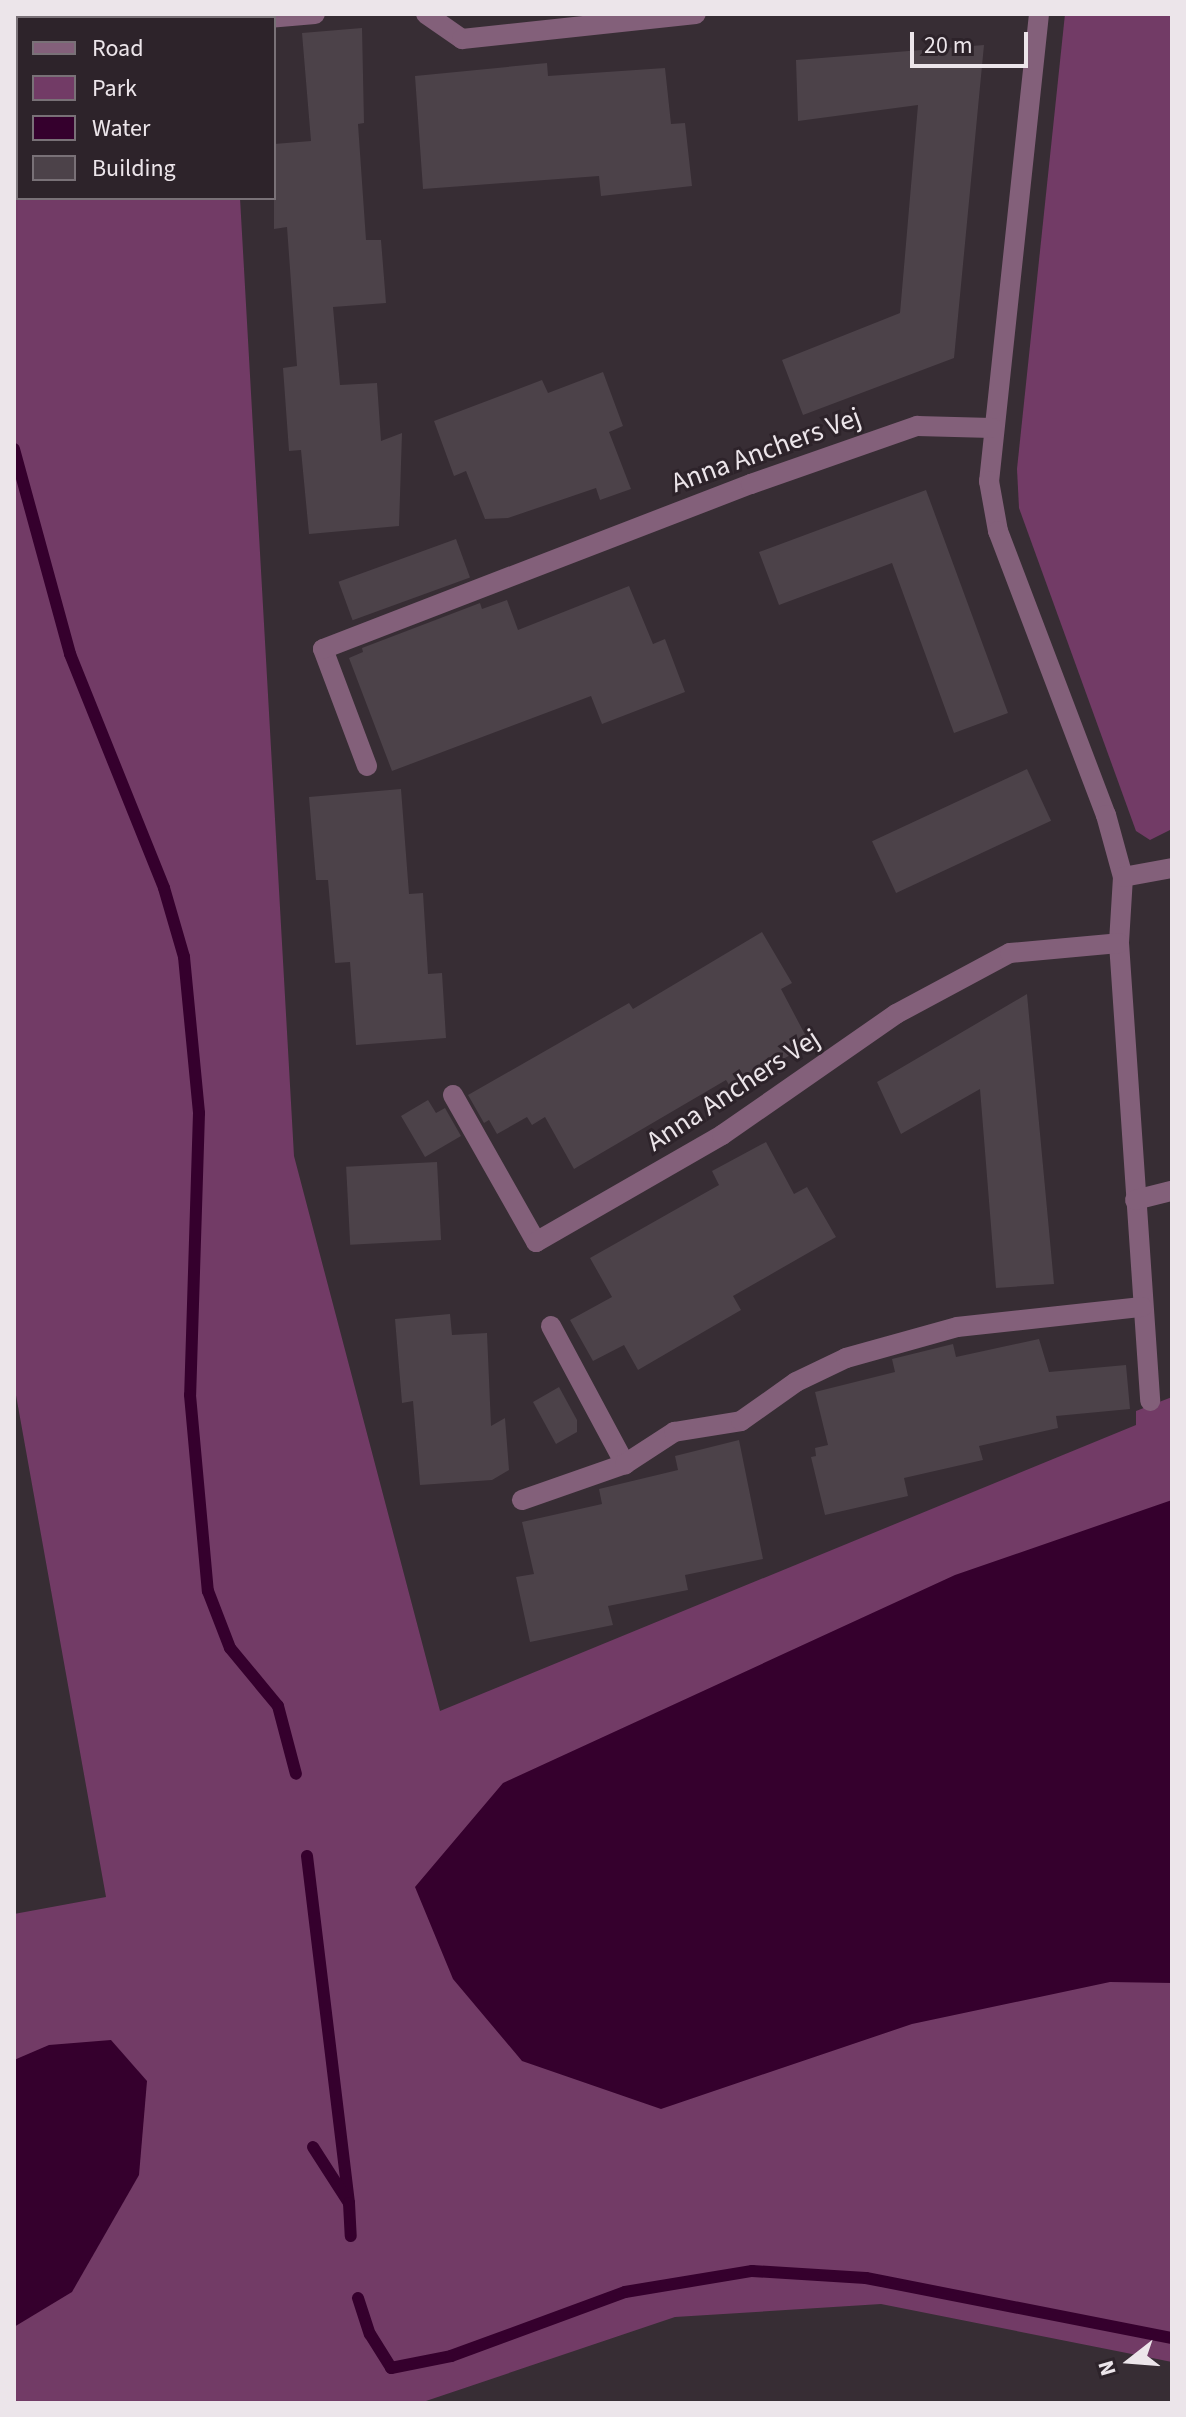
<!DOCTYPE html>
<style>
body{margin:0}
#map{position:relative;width:1186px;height:2417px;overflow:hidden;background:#372d34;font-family:"Source Sans 3",sans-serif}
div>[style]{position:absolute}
.green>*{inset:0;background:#723b66}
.water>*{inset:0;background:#35002d}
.stream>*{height:12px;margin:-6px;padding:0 6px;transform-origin:6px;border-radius:6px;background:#35002d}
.building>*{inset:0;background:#4c4249;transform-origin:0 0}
.minor>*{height:20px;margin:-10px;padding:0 10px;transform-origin:10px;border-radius:10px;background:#83607a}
span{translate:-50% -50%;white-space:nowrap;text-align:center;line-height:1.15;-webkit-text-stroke:6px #2d232a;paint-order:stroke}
.street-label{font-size:28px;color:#ece5ea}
.frame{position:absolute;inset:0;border:16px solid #ece5ea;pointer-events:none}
.legend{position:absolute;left:16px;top:16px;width:260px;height:184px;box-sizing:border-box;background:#2d232a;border:2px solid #797177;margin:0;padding:10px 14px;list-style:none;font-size:24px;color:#ece5ea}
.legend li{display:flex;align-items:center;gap:16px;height:40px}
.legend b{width:40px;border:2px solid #797177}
.north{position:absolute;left:1090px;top:2321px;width:80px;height:80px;-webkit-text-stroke:6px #2d232a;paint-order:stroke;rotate:253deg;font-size:22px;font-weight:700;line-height:32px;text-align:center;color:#ece5ea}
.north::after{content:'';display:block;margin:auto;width:28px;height:36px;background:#ece5ea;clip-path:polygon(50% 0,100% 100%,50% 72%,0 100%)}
.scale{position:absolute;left:910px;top:32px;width:118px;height:36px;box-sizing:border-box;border:4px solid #ece5ea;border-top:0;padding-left:10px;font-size:24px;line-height:28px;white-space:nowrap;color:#ece5ea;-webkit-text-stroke:6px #2d232a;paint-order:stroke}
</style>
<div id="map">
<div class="green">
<div style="clip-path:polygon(14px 14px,230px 14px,230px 18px,18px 18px,18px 198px,240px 198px,294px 1156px,440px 1711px,1136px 1425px,1136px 1411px,1172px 1397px,1172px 2362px,881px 2304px,675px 2317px,420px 2403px,14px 2403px,14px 1914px,106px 1897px,14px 1384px)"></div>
<div style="clip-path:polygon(1065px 14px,1172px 14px,1172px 829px,1150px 840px,1136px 831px,1019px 508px,1017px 469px)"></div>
</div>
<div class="water">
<div style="clip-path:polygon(1172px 1500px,1172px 1983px,1110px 1982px,912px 2024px,661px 2109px,522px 2061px,453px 1979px,415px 1887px,503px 1783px,955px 1575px)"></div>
<div style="clip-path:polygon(111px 2040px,147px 2081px,139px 2175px,72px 2292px,14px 2327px,14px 2060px,49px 2045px)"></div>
</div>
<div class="stream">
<div style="left:14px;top:449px;width:213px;rotate:74.7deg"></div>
<div style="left:70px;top:654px;width:252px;rotate:68.1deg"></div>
<div style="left:164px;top:888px;width:72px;rotate:73.8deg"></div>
<div style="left:184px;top:957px;width:157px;rotate:84.5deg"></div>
<div style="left:199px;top:1113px;width:282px;rotate:91.8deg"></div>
<div style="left:190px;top:1395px;width:197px;rotate:84.8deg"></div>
<div style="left:208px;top:1591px;width:61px;rotate:68.9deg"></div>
<div style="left:230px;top:1648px;width:75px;rotate:50.4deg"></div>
<div style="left:278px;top:1706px;width:70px;rotate:75.2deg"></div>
<div style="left:307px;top:1856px;width:350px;rotate:83.1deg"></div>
<div style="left:313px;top:2147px;width:67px;rotate:57.3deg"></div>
<div style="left:349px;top:2203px;width:33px;rotate:87deg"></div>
<div style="left:358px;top:2298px;width:38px;rotate:72deg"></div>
<div style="left:370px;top:2334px;width:40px;rotate:58deg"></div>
<div style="left:391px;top:2368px;width:61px;rotate:-11.3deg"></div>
<div style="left:451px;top:2356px;width:185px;rotate:-20.2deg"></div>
<div style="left:625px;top:2292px;width:129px;rotate:-9.4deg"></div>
<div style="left:752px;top:2271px;width:114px;rotate:3.5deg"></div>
<div style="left:866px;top:2278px;width:312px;rotate:11.1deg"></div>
</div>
<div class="building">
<div style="clip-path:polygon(362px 28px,364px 123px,358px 124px,366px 240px,381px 240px,386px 303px,333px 307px,340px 385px,377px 383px,381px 441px,402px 433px,399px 526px,309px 534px,301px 450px,289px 451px,283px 368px,297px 366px,287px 227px,274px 229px,274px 144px,311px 141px,302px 33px)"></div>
<div style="clip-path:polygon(984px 45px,954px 358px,803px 415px,782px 360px,900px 313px,918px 105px,798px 121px,796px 60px)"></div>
<div style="clip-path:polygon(547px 63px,548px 76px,665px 68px,671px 124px,685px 123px,692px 186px,601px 196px,599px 176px,423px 189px,415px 76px)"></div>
<div style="clip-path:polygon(603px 372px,623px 426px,609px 432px,631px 489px,600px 500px,596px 488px,508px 518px,485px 519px,466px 471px,454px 476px,434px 421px,542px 380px,548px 393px)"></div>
<div style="clip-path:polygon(926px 490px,1008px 713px,954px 733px,892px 563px,779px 605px,759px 552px)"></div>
<div style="left:456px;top:539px;width:41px;height:125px;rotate:70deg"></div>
<div style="clip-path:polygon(629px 586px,653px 644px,665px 639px,685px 692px,602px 724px,591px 696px,392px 771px,349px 658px,363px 652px,362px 648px,480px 603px,482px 609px,507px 600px,518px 630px)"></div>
<div style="left:1027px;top:769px;width:57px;height:171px;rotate:65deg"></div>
<div style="clip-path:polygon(401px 789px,409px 894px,423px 893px,428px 974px,442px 973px,446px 1038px,356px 1045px,350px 962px,335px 963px,328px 880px,316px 880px,309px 797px)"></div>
<div style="clip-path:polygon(762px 932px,792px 983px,781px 989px,810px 1044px,731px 1088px,726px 1080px,574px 1169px,545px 1117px,532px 1125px,527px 1117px,497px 1134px,489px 1120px,484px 1123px,468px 1095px,629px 1003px,633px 1009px)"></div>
<div style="clip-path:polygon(1027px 994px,1054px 1284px,996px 1288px,980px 1089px,901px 1134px,877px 1082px)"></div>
<div style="clip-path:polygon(428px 1100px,436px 1113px,445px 1108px,461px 1136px,425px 1157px,401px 1116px)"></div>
<div style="clip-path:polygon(766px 1142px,794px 1194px,807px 1187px,836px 1237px,733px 1296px,741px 1310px,638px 1370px,624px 1345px,593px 1361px,570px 1320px,612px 1297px,590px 1258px,719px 1185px,712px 1171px)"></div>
<div style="left:437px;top:1162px;width:78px;height:91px;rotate:87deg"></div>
<div style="clip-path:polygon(450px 1314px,452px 1335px,487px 1333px,491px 1426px,505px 1418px,509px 1470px,492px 1480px,420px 1485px,413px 1401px,402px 1403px,395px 1319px)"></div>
<div style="clip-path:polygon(1039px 1339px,1049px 1372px,1126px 1365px,1130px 1409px,1056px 1416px,1058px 1428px,979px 1446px,983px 1460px,904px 1478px,908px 1496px,825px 1515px,811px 1457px,816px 1456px,815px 1448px,828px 1445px,815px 1392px,895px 1372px,892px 1359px,953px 1344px,956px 1357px)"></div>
<div style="clip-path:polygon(559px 1387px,577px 1420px,577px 1432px,556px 1444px,533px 1402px)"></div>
<div style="clip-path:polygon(739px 1440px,763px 1559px,685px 1575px,688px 1590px,608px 1606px,613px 1625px,530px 1642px,516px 1577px,534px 1574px,522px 1522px,602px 1504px,599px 1489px,678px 1470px,675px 1456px)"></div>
</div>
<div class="minor">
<div style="left:426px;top:14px;width:44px;rotate:34.8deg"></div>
<div style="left:462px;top:39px;width:235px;rotate:-6.1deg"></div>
<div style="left:1039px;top:14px;width:470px;rotate:96.1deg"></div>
<div style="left:989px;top:481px;width:51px;rotate:79.8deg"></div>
<div style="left:998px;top:531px;width:304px;rotate:69.2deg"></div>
<div style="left:1106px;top:815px;width:64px;rotate:74.7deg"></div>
<div style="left:1123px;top:877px;width:66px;rotate:93.5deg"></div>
<div style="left:1119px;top:943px;width:459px;rotate:86.1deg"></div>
<div style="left:268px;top:18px;width:47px;rotate:-4.9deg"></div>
<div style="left:367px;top:766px;width:125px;rotate:-110.6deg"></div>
<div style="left:323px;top:649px;width:459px;rotate:-21.1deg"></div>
<div style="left:751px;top:484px;width:176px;rotate:-19.3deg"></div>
<div style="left:917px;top:426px;width:75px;rotate:1.5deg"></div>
<div style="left:1123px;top:877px;width:50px;rotate:-10.4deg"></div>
<div style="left:453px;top:1095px;width:169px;rotate:60.5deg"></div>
<div style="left:536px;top:1242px;width:215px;rotate:-29.9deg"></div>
<div style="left:722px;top:1135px;width:212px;rotate:-34.8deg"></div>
<div style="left:896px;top:1014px;width:129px;rotate:-28.2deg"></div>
<div style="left:1010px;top:953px;width:109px;rotate:-5.2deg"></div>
<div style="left:1135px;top:1200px;width:38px;rotate:-14deg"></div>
<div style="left:551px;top:1326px;width:157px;rotate:61.8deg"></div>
<div style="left:522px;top:1500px;width:109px;rotate:-19.3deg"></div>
<div style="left:625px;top:1464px;width:59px;rotate:-33.1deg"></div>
<div style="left:674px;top:1432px;width:68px;rotate:-9.3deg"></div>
<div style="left:741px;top:1421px;width:67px;rotate:-35.3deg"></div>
<div style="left:796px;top:1382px;width:55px;rotate:-25.6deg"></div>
<div style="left:846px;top:1358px;width:115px;rotate:-15.6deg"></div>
<div style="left:957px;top:1327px;width:186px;rotate:-6.2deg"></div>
</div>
<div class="street-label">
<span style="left:766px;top:450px;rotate:-20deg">Anna Anchers Vej</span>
<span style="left:733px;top:1090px;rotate:-33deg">Anna Anchers Vej</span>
</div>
<div class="frame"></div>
<ul class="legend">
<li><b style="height:10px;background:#83607a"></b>Road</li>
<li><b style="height:22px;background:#723b66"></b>Park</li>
<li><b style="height:22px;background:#35002d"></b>Water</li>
<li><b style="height:22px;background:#4c4249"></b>Building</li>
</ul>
<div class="north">N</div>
<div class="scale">20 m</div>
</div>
